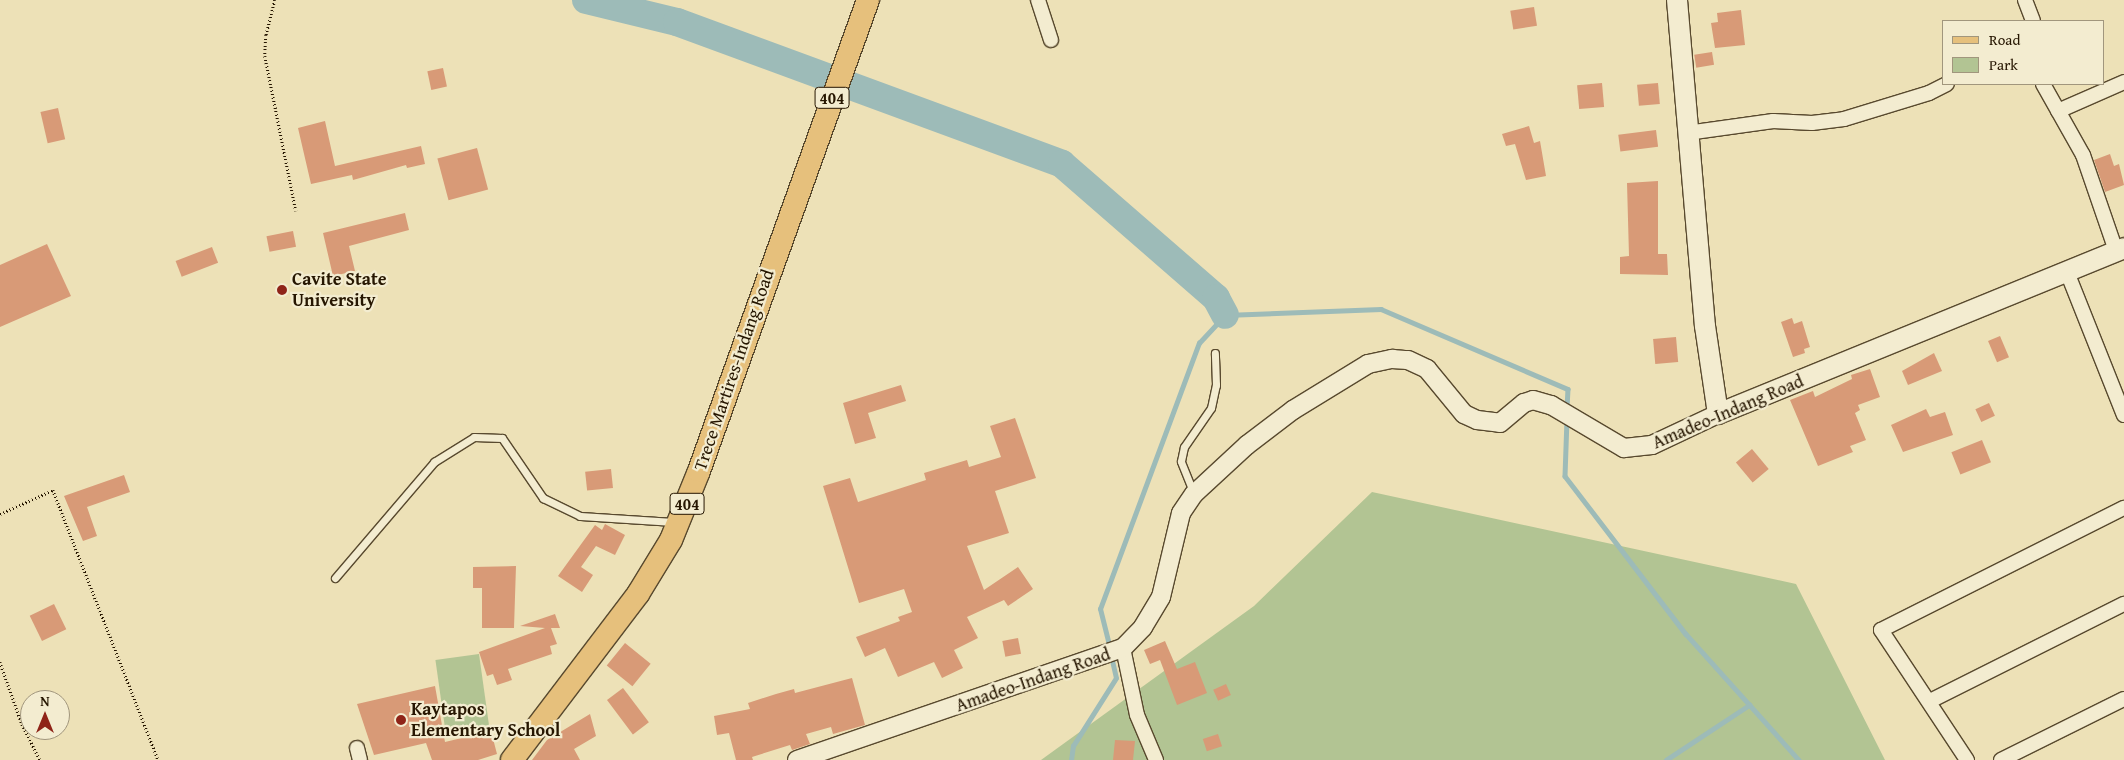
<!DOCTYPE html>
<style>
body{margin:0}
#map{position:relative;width:2124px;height:760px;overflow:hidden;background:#ede1b7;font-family:"Gentium Book Plus",serif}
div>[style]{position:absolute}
.green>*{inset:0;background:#b2c493;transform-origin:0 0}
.stream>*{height:4.5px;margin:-2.25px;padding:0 2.25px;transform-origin:2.25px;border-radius:2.25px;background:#9dbbb8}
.river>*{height:28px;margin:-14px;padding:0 14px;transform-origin:14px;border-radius:14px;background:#9dbbb8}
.building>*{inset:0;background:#d89a77;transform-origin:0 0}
.path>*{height:2.5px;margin-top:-1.25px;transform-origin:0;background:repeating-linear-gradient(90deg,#261601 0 1px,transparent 0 3.5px)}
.roads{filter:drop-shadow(1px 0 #58492e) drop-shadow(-1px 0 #58492e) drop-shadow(0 1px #58492e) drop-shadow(0 -1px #58492e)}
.service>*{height:7px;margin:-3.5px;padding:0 3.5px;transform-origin:3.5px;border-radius:3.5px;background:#f3ecd0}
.minor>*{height:14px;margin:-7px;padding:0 7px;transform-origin:7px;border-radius:7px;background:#f3ecd0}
.tertiary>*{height:18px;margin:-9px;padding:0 9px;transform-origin:9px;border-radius:9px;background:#f3ecd0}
.secondary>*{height:20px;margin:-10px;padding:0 10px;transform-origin:10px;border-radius:10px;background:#f3ecd0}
.primary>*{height:22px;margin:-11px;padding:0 11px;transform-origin:11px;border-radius:11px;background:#e6c07c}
.dots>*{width:14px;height:14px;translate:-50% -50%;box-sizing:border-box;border:2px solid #f3ecd0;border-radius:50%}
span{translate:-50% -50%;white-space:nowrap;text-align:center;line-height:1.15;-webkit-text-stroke:4.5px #f3ecd0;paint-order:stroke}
.shield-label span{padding:1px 4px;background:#f3ecd0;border:1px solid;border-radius:4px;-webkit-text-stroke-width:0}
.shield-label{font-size:16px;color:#261601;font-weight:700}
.poi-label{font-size:18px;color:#261601;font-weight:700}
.left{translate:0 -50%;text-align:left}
.street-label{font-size:18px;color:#261601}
.legend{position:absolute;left:1942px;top:20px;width:162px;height:65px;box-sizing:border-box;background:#f3ecd0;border:1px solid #a1967d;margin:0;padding:6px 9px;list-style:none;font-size:15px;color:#261601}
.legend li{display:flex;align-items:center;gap:10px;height:25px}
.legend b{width:25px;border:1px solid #a1967d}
.north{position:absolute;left:20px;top:690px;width:50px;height:50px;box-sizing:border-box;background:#f3ecd0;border:1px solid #a1967d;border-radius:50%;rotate:0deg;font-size:14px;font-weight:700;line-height:20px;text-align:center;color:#261601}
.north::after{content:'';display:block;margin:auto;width:18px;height:22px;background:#8f2418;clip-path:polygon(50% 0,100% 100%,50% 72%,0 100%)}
</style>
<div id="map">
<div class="green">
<div style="clip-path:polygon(1372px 492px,1796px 584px,1885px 760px,1041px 760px,1254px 606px)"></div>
<div style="left:479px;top:654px;width:77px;height:44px;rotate:82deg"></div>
</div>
<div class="stream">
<div style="left:1567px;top:419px;width:57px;rotate:92deg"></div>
<div style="left:1565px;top:476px;width:199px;rotate:52.6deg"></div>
<div style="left:1686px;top:634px;width:169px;rotate:48.1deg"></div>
<div style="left:1110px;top:649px;width:41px;rotate:-104deg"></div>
<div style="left:1100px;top:609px;width:284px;rotate:-69.6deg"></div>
<div style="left:1199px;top:343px;width:38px;rotate:-47deg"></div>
<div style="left:1225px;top:315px;width:156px;rotate:-2.2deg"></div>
<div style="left:1381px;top:309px;width:203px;rotate:23.2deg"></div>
<div style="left:1568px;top:389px;width:20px;rotate:93deg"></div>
<div style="left:1071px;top:760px;width:14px;rotate:-82deg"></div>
<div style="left:1073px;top:746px;width:80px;rotate:-57.7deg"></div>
<div style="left:1116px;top:678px;width:22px;rotate:-103deg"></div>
<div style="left:1666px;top:760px;width:100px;rotate:-33.5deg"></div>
</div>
<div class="river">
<div style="left:586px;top:0;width:94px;rotate:13.6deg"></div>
<div style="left:677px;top:22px;width:410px;rotate:20.2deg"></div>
<div style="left:1062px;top:164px;width:204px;rotate:41deg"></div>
<div style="left:1216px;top:298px;width:19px;rotate:62deg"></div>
</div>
<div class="building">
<div style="left:1534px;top:7px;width:19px;height:24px;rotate:81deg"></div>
<div style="clip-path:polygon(1741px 10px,1745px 45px,1715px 48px,1711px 23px,1718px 22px,1717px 13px)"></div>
<div style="left:1712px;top:52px;width:13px;height:18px;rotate:81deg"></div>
<div style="left:443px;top:68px;width:19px;height:16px;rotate:78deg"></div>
<div style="left:1602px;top:83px;width:24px;height:25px;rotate:85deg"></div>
<div style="left:1658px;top:83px;width:21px;height:21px;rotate:85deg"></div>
<div style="left:58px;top:108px;width:32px;height:18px;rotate:77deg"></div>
<div style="clip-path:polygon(325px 121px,335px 166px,421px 146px,425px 164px,407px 168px,406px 165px,353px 180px,352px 175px,311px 184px,298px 128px)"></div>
<div style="clip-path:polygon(1529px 126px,1534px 143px,1540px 141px,1546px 176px,1526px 180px,1515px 144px,1506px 146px,1502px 134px)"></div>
<div style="left:1656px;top:130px;width:17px;height:38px;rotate:83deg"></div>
<div style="left:477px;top:148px;width:43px;height:41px;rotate:75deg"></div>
<div style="clip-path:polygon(2110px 154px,2114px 166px,2119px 164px,2124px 185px,2105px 192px,2094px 160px)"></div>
<div style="clip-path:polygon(1658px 181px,1658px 254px,1667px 254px,1668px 275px,1620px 274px,1620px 257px,1629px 256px,1627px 183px)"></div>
<div style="clip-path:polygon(405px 213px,409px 230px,349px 246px,355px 271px,333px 276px,323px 233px)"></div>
<div style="left:293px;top:231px;width:16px;height:27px;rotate:79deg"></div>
<div style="clip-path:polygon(47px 244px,71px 296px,0 327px,0 265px)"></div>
<div style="left:212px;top:247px;width:17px;height:39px;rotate:69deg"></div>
<div style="clip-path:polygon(1792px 318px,1794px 324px,1802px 321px,1810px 347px,1804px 349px,1805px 353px,1793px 357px,1781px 322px)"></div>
<div style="left:2000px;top:336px;width:23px;height:13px;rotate:67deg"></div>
<div style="left:1676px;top:337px;width:25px;height:23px;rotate:85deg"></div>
<div style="clip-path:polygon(1934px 353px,1942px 371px,1908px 385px,1902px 371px)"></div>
<div style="clip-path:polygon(1870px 369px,1880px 397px,1858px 405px,1860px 410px,1855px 413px,1866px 440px,1850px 446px,1853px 452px,1818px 466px,1790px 400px,1813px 391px,1815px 397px,1852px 379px,1851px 375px)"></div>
<div style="clip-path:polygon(901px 385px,906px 401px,868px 413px,876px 438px,855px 444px,843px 403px)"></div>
<div style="left:1989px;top:403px;width:14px;height:15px;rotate:65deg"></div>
<div style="clip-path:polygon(1926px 409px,1930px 417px,1945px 412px,1953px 435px,1903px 452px,1891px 425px)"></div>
<div style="clip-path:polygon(1015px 418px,1036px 478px,995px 491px,1009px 533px,967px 546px,984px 590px,1018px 567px,1033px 589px,1008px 606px,1004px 600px,967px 617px,978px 638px,954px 650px,963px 668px,942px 678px,934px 662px,898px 677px,885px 648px,865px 657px,856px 637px,900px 621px,898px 617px,912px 612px,904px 589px,859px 603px,823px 486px,850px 478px,858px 502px,926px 480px,924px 473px,967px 460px,969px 467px,1001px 457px,990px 426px)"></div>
<div style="left:1982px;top:440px;width:24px;height:33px;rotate:68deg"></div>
<div style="left:1752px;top:449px;width:26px;height:21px;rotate:50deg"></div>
<div style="left:611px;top:469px;width:19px;height:26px;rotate:84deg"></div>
<div style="clip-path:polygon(124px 475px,130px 492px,87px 507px,97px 536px,83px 541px,64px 496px)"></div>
<div style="clip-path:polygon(605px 524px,625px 535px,615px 555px,596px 546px,581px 567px,593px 575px,582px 592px,558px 576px,595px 525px,602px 530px)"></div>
<div style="clip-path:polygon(516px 566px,514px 628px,482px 628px,482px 588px,473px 588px,473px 567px)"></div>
<div style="left:54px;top:604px;width:28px;height:27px;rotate:64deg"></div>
<div style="clip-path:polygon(555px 614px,560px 628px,551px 628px,557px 644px,550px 646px,552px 654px,508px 669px,512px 680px,497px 685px,493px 674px,487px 676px,479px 652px,545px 628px,520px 626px)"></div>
<div style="left:1018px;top:638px;width:16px;height:16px;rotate:79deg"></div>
<div style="clip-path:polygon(1165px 641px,1177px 669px,1195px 662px,1207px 693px,1177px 705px,1160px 660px,1150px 664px,1144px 650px)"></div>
<div style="left:625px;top:643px;width:33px;height:29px;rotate:39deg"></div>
<div style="clip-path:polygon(852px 678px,865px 725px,833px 734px,831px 727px,806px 734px,810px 744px,792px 750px,790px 745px,752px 757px,753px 760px,736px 760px,729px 733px,717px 735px,714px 716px,750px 709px,748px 703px,776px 694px,794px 689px,795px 693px)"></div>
<div style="left:1226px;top:684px;width:12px;height:14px;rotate:66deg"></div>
<div style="clip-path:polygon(435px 686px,445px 742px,491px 731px,497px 754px,478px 760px,432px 760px,426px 743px,374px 755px,357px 704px)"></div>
<div style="left:623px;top:688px;width:43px;height:20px;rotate:53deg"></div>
<div style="clip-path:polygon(590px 714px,596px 736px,574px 749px,580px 760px,532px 760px,547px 740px)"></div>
<div style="left:1218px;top:734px;width:13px;height:16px;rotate:72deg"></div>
<div style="clip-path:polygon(1115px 740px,1135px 741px,1133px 760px,1113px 760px)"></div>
</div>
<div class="path">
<div style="left:275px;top:0;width:36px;rotate:104deg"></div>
<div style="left:266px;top:35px;width:21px;rotate:93deg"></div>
<div style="left:265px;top:56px;width:158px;rotate:78.7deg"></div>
<div style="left:0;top:514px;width:58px;rotate:-24.4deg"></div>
<div style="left:53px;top:490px;width:290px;rotate:68.7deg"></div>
<div style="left:0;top:662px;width:66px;rotate:70.5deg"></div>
<div style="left:22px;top:724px;width:40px;rotate:63.4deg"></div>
</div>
<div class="roads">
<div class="service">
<div style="left:1194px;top:494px;width:35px;rotate:-112deg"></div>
<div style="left:1181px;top:461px;width:14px;rotate:-78deg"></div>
<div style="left:1184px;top:447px;width:47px;rotate:-55.3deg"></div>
<div style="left:1211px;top:408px;width:24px;rotate:-78deg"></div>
<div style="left:1216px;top:385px;width:32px;rotate:-92deg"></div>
<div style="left:335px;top:578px;width:153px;rotate:-49.5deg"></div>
<div style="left:434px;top:462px;width:47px;rotate:-32deg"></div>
<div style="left:474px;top:437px;width:28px;rotate:2deg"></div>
<div style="left:502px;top:438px;width:73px;rotate:55.7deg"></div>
<div style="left:543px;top:498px;width:41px;rotate:25.9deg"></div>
<div style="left:580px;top:516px;width:94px;rotate:3.7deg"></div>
</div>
<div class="minor">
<div style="left:1038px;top:0;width:42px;rotate:72deg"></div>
<div style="left:2025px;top:0;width:22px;rotate:69deg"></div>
<div style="left:2043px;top:84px;width:81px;rotate:60.6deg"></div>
<div style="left:2083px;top:155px;width:102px;rotate:71deg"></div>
<div style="left:2058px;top:111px;width:72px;rotate:-23.7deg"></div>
<div style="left:1687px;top:133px;width:87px;rotate:-7.9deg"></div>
<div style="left:1773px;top:121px;width:39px;rotate:3deg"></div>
<div style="left:1812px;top:123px;width:32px;rotate:-7deg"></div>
<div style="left:1844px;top:119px;width:89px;rotate:-17deg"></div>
<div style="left:1929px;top:93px;width:20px;rotate:-27deg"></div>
<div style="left:2067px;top:272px;width:154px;rotate:68.3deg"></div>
<div style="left:1123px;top:648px;width:68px;rotate:78.2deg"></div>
<div style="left:1137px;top:715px;width:49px;rotate:67.1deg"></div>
<div style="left:1930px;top:701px;width:217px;rotate:-26.6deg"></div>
<div style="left:357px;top:748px;width:12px;rotate:76deg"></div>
<div style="left:1967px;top:760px;width:156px;rotate:-123.5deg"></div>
<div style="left:1881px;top:630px;width:272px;rotate:-26.7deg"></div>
<div style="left:2001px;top:760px;width:137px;rotate:-26.4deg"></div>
</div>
<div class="tertiary">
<div style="left:797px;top:760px;width:345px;rotate:-19deg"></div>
<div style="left:1123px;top:648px;width:29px;rotate:-46deg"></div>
<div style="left:1143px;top:627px;width:35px;rotate:-59deg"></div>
<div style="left:1161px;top:597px;width:86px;rotate:-76.6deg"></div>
<div style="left:1181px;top:513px;width:23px;rotate:-56deg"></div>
<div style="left:1194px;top:494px;width:72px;rotate:-42.8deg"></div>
<div style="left:1247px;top:445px;width:58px;rotate:-37.3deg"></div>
<div style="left:1293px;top:410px;width:88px;rotate:-31.5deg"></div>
<div style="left:1368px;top:364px;width:25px;rotate:-12deg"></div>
<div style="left:1392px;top:359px;width:16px;rotate:4deg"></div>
<div style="left:1408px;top:360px;width:21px;rotate:25deg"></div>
<div style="left:1427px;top:369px;width:58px;rotate:50.6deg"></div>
<div style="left:1464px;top:414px;width:14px;rotate:25deg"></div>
<div style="left:1477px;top:420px;width:23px;rotate:7deg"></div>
<div style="left:1500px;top:423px;width:31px;rotate:-40deg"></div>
<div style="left:1524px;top:403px;width:9px;rotate:-18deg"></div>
<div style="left:1533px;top:400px;width:19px;rotate:16deg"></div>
<div style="left:1551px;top:405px;width:85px;rotate:30.5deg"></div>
<div style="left:1624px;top:448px;width:28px;rotate:-6deg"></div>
<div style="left:1652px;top:445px;width:73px;rotate:-25.2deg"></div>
</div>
<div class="secondary">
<div style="left:1677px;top:0;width:327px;rotate:85.1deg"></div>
<div style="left:1705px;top:326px;width:89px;rotate:81.6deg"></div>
<div style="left:1718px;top:414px;width:439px;rotate:-22.2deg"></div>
</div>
<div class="primary">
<div style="left:512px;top:760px;width:208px;rotate:-52.8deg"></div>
<div style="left:638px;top:594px;width:63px;rotate:-58.6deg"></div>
<div style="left:671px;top:540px;width:74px;rotate:-67.9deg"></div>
<div style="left:699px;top:471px;width:500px;rotate:-70.26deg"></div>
</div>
</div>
<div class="dots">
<div style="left:282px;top:290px;background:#8f2418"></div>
<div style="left:401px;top:720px;background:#8f2418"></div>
</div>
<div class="shield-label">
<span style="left:832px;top:98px">404</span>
<span style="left:687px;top:504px">404</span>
</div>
<div class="poi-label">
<span class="left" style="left:292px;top:290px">Cavite State<br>University</span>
<span class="left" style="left:411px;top:720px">Kaytapos<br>Elementary School</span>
</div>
<div class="street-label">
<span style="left:734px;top:370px;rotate:-71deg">Trece Martires-Indang Road</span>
<span style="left:1728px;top:412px;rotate:-23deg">Amadeo-Indang Road</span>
<span style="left:1033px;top:680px;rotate:-19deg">Amadeo-Indang Road</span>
</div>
<ul class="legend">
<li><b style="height:6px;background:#e6c07c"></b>Road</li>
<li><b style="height:14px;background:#b2c493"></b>Park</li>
</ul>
<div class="north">N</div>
</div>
